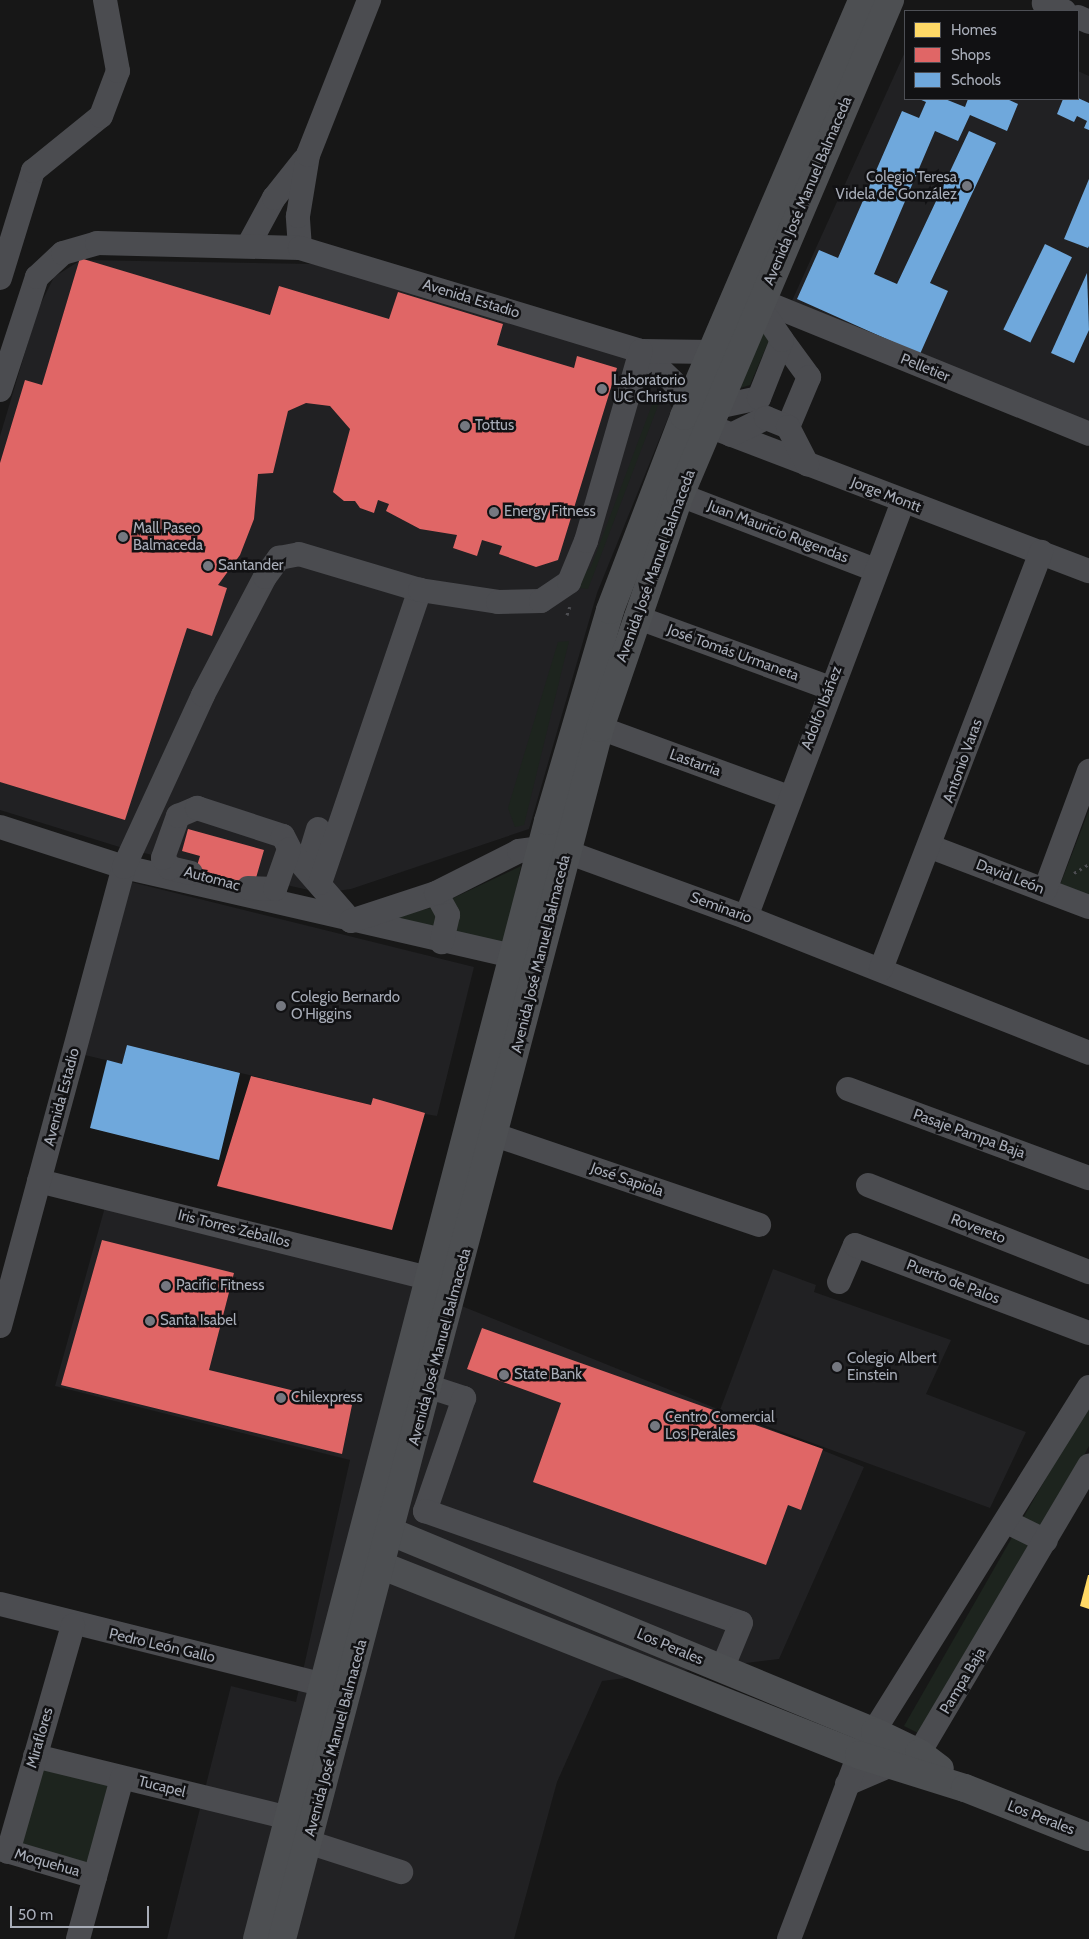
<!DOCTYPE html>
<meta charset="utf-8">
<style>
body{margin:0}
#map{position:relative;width:1089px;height:1939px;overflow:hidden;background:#171717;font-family:Cabin,sans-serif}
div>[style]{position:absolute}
.built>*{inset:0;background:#212123}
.green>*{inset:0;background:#1d241e;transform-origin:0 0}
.homes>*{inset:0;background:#ffd966}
.shops>*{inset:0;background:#e06666}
.schools>*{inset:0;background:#6fa8dc;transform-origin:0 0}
.path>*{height:3px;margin-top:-1.5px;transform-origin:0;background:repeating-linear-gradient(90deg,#4d4e52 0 2.5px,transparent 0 6.5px)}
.minor>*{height:24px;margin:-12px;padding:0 12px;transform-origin:12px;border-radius:12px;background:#4b4c50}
.major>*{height:28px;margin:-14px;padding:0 14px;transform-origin:14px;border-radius:14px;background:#4d4f52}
.dots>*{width:14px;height:14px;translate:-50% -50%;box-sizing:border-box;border:2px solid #111113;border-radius:50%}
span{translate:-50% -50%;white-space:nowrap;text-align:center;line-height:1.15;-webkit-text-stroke:5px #111113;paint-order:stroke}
.poi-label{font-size:15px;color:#a8adb8}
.right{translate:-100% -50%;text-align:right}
.left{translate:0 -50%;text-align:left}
.street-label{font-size:15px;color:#a8adb8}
.legend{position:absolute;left:904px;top:10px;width:175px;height:90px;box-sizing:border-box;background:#111113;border:1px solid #4d4f55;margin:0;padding:6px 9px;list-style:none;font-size:15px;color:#a8adb8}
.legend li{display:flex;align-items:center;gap:10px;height:25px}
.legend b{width:25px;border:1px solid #4d4f55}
.scale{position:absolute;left:10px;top:1906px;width:139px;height:22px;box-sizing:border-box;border:2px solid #a8adb8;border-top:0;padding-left:6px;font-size:15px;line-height:18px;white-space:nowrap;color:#a8adb8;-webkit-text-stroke:4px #111113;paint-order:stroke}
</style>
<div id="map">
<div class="built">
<div style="clip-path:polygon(905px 52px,905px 99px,1078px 99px,1078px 71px,1089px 76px,1089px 429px,791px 303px)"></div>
<div style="clip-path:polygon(81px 260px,312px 264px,637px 352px,672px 408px,597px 593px,529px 829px,351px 889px,322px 893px,126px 849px,0 810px,0 436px,38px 309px,54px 277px)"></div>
<div style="clip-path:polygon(127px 881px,474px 967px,437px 1116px,371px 1105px,127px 1045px,122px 1064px,85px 1055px)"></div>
<div style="clip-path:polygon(105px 1207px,397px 1280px,720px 1410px,773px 1269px,816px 1285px,814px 1292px,951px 1340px,926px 1394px,1026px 1432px,990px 1508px,728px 1412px,864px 1467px,779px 1659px,602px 1681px,557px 1782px,514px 1939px,167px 1939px,231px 1686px,296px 1702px,350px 1460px,55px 1386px)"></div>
</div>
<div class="green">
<div style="clip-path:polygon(759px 321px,770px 338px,750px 385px,730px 391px)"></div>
<div style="clip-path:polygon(653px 402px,659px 403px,588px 589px,580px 588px,579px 577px,591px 567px)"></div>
<div style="clip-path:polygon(569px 641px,524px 825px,515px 827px,508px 808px,558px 642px)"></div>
<div style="clip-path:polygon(1089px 810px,1089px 896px,1060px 885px)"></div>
<div style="clip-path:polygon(521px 866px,504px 946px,450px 937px,447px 901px)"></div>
<div style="clip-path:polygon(435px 907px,439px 918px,433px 930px,375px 921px)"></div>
<div style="clip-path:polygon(1089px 1403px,1089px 1446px,930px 1739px,904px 1726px)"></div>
<div style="left:44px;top:1761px;width:74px;height:88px;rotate:18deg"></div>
</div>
<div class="homes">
<div style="clip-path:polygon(1088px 1575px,1089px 1575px,1089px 1609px,1080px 1606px)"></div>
</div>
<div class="shops">
<div style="clip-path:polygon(80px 258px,270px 315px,279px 286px,389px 319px,398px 292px,503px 324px,497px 345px,574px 368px,577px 356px,617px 368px,558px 560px,536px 567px,499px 554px,502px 546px,482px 540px,477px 556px,453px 548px,457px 535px,420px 529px,386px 511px,389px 504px,378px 500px,374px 513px,360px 508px,355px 501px,344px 501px,333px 492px,350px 429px,330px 406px,306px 403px,288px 411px,273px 473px,258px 474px,254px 519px,240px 555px,218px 585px,227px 588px,212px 636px,187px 628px,125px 820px,0 782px,0 463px,25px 380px,42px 385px)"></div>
<div style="clip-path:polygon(188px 829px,264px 850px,254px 885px,196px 869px,200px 856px,182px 851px)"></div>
<div style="clip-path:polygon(251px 1076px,371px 1105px,373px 1098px,425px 1113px,392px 1230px,217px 1186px)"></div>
<div style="clip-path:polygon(102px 1240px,234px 1273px,209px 1370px,352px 1405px,342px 1454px,61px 1385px)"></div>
<div style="clip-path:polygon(482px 1328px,823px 1449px,801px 1510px,788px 1505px,766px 1565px,533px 1482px,561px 1403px,467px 1369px)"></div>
</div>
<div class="schools">
<div style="clip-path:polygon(1078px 98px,1089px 103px,1089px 130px,1084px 128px,1087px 121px,1077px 116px,1074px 122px,1057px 114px,1063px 99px)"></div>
<div style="clip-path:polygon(919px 99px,945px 99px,965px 107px,968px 99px,1007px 99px,1018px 104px,1007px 131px,970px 115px,958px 141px,935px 131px,874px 274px,897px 284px,969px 131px,996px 143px,930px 283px,948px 291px,920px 354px,797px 299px,819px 250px,838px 258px,902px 111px,919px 118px,926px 102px)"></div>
<div style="clip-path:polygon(1089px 179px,1089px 246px,1088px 248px,1064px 239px)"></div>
<div style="left:1045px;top:244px;width:30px;height:95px;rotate:26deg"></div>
<div style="clip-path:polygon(1087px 273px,1089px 330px,1074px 363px,1051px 353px)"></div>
<div style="clip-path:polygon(127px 1045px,240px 1073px,219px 1160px,90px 1128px,107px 1060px,122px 1064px)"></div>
</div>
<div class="path">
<div style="left:567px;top:615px;width:9px;rotate:-72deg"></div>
<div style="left:1074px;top:873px;width:17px;rotate:-31deg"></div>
</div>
<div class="minor">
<div style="left:1046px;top:0;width:4px;rotate:124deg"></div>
<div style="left:1044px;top:3px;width:22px;rotate:22deg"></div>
<div style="left:1078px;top:17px;width:12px;rotate:24deg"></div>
<div style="left:248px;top:246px;width:55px;rotate:-61.6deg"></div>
<div style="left:274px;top:198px;width:48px;rotate:-51.7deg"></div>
<div style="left:300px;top:248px;width:32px;rotate:-94deg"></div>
<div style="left:298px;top:216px;width:62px;rotate:-80.7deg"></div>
<div style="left:308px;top:155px;width:167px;rotate:-68.5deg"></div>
<div style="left:0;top:278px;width:112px;rotate:-72.9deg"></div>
<div style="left:33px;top:171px;width:87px;rotate:-39deg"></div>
<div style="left:101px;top:116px;width:48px;rotate:-69.3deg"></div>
<div style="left:118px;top:71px;width:72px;rotate:-100.4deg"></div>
<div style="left:762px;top:301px;width:353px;rotate:22.1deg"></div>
<div style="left:782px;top:340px;width:46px;rotate:53.9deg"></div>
<div style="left:809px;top:377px;width:54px;rotate:112.8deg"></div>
<div style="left:641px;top:351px;width:71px;rotate:43.9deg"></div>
<div style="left:0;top:390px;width:119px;rotate:-71.9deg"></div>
<div style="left:37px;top:277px;width:35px;rotate:-43deg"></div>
<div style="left:63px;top:253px;width:35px;rotate:-16deg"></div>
<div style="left:97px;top:243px;width:203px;rotate:1.4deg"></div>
<div style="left:300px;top:248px;width:356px;rotate:16.8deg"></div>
<div style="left:641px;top:351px;width:70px;rotate:0.8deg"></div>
<div style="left:717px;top:407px;width:43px;rotate:-12.1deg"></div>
<div style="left:759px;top:398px;width:62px;rotate:-68.4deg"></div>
<div style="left:782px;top:340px;width:41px;rotate:-124.1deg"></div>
<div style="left:693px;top:420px;width:424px;rotate:20.9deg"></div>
<div style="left:731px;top:435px;width:39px;rotate:-26deg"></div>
<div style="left:766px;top:418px;width:24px;rotate:22deg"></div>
<div style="left:788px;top:427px;width:42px;rotate:62.8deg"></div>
<div style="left:680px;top:495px;width:209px;rotate:21deg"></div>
<div style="left:636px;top:617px;width:207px;rotate:20.1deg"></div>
<div style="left:600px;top:728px;width:201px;rotate:20.1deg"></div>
<div style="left:0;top:827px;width:130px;rotate:17.9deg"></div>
<div style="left:124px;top:867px;width:400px;rotate:12.9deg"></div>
<div style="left:931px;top:847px;width:169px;rotate:20.8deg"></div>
<div style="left:300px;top:860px;width:14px;rotate:-36deg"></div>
<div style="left:311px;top:852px;width:24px;rotate:-73deg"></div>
<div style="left:191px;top:873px;width:22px;rotate:-167deg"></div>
<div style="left:170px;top:868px;width:12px;rotate:-125deg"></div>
<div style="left:163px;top:858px;width:45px;rotate:-70.3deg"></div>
<div style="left:178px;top:816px;width:21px;rotate:-23deg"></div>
<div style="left:197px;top:808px;width:90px;rotate:18deg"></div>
<div style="left:283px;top:836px;width:18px;rotate:63deg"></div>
<div style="left:291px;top:852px;width:91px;rotate:49deg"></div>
<div style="left:320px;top:883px;width:310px;rotate:-71.2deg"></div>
<div style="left:248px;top:888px;width:27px;rotate:2deg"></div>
<div style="left:275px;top:889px;width:42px;rotate:-70.7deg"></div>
<div style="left:1045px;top:890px;width:127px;rotate:-69.7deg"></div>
<div style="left:436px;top:893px;width:25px;rotate:61deg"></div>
<div style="left:448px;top:915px;width:28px;rotate:103deg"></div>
<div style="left:746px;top:917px;width:444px;rotate:-69.3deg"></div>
<div style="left:351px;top:921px;width:89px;rotate:-18.2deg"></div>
<div style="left:436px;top:893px;width:93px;rotate:-26.8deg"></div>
<div style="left:519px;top:851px;width:22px;rotate:-8deg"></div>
<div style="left:541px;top:848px;width:26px;rotate:9deg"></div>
<div style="left:567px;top:852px;width:190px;rotate:20deg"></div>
<div style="left:746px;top:917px;width:369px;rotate:21.6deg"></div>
<div style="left:881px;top:969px;width:447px;rotate:-69deg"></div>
<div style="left:848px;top:1089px;width:257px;rotate:20.3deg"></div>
<div style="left:495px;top:1135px;width:279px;rotate:18.8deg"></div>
<div style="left:39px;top:1181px;width:402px;rotate:14deg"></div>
<div style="left:868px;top:1185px;width:238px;rotate:21.5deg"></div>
<div style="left:839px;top:1282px;width:40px;rotate:-66.6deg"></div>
<div style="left:855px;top:1245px;width:250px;rotate:20.6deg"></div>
<div style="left:0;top:1326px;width:475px;rotate:-74.9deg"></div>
<div style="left:124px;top:867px;width:189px;rotate:-65.3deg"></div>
<div style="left:203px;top:695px;width:133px;rotate:-62.3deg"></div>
<div style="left:265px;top:577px;width:24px;rotate:-54deg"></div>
<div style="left:279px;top:558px;width:20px;rotate:-11deg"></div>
<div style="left:299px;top:554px;width:126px;rotate:16.6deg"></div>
<div style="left:420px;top:590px;width:79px;rotate:8.7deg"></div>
<div style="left:498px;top:602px;width:43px;rotate:-1.3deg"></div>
<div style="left:541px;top:601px;width:34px;rotate:-34deg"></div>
<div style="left:569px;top:582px;width:44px;rotate:-67.5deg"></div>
<div style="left:586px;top:541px;width:198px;rotate:-73.9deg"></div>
<div style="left:430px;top:1387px;width:36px;rotate:18deg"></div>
<div style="left:464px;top:1398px;width:120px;rotate:109deg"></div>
<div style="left:425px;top:1511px;width:335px;rotate:19.5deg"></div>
<div style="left:741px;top:1623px;width:50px;rotate:112.4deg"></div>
<div style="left:1007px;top:1522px;width:43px;rotate:26deg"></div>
<div style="left:0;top:1604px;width:335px;rotate:14deg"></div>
<div style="left:35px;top:1756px;width:262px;rotate:13.7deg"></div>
<div style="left:847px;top:1784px;width:78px;rotate:-23.3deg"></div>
<div style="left:919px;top:1753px;width:334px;rotate:-59.4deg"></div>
<div style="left:308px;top:1842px;width:98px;rotate:17.9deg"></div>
<div style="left:0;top:1849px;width:99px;rotate:16.4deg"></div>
<div style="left:8px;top:1852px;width:236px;rotate:-74deg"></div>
<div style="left:78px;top:1939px;width:167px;rotate:-74.7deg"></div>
<div style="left:789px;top:1939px;width:197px;rotate:-69.2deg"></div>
<div style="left:859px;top:1755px;width:434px;rotate:-58deg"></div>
</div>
<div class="major">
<div style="left:372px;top:1524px;width:544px;rotate:22.47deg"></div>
<div style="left:875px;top:1732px;width:49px;rotate:25.5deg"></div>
<div style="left:919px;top:1753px;width:26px;rotate:37deg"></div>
<div style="left:365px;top:1559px;width:531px;rotate:21.64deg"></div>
<div style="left:859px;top:1755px;width:111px;rotate:17.3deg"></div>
<div style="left:965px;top:1788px;width:133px;rotate:21.6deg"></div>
<div style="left:257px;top:1939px;width:1155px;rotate:-75.41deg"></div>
<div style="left:548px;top:821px;width:220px;rotate:-73.6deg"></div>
<div style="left:610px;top:610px;width:208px;rotate:-69.1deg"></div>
<div style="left:684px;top:416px;width:452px;rotate:-66.8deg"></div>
<div style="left:282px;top:1939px;width:1252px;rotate:-75.29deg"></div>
<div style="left:600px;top:728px;width:246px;rotate:-71.1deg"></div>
<div style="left:680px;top:495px;width:538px;rotate:-67.01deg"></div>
</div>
<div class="dots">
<div style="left:967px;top:186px;background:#757880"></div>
<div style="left:602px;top:389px;background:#757880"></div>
<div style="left:465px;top:426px;background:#757880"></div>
<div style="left:494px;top:512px;background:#757880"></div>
<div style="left:123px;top:537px;background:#757880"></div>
<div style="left:208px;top:566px;background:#757880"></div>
<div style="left:281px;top:1006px;background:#757880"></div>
<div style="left:166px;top:1286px;background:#757880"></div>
<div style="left:150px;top:1321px;background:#757880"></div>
<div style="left:837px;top:1367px;background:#757880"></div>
<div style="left:504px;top:1375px;background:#757880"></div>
<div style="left:281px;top:1398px;background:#757880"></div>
<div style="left:655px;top:1426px;background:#757880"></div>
</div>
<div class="poi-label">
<span class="right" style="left:957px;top:186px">Colegio Teresa<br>Videla de González</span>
<span class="left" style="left:613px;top:389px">Laboratorio<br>UC Christus</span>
<span class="left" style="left:475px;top:426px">Tottus</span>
<span class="left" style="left:504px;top:512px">Energy Fitness</span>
<span class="left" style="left:133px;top:537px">Mall Paseo<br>Balmaceda</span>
<span class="left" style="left:218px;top:566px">Santander</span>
<span class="left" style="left:291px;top:1006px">Colegio Bernardo<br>O'Higgins</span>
<span class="left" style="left:176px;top:1286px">Pacific Fitness</span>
<span class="left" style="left:160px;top:1321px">Santa Isabel</span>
<span class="left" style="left:847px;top:1367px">Colegio Albert<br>Einstein</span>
<span class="left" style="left:514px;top:1375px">State Bank</span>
<span class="left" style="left:291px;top:1398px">Chilexpress</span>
<span class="left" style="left:665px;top:1426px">Centro Comercial<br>Los Perales</span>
</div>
<div class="street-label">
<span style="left:808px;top:191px;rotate:-67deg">Avenida José Manuel Balmaceda</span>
<span style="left:471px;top:299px;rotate:17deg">Avenida Estadio</span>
<span style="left:925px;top:368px;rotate:22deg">Pelletier</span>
<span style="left:886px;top:495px;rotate:21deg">Jorge Montt</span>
<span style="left:778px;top:532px;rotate:21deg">Juan Mauricio Rugendas</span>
<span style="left:656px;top:566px;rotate:-70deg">Avenida José Manuel Balmaceda</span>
<span style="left:733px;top:653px;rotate:20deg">José Tomás Urmaneta</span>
<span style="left:822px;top:708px;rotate:-69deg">Adolfo Ibáñez</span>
<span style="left:963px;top:761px;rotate:-70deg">Antonio Varas</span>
<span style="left:695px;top:763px;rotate:20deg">Lastarria</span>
<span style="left:1010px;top:877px;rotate:21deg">David León</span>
<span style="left:212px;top:879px;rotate:15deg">Automac</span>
<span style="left:721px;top:908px;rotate:20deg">Seminario</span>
<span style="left:541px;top:954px;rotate:-76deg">Avenida José Manuel Balmaceda</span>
<span style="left:62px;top:1097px;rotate:-75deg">Avenida Estadio</span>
<span style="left:969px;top:1134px;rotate:20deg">Pasaje Pampa Baja</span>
<span style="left:627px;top:1180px;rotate:19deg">José Sapiola</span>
<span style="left:234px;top:1229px;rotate:14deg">Iris Torres Zeballos</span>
<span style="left:978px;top:1229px;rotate:21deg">Rovereto</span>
<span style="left:953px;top:1282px;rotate:21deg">Puerto de Palos</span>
<span style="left:440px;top:1347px;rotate:-75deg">Avenida José Manuel Balmaceda</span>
<span style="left:162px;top:1646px;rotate:13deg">Pedro León Gallo</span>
<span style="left:670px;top:1647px;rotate:23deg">Los Perales</span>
<span style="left:963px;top:1681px;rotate:-59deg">Pampa Baja</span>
<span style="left:40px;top:1738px;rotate:-74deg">Miraflores</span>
<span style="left:336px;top:1738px;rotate:-75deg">Avenida José Manuel Balmaceda</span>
<span style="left:162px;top:1787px;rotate:14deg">Tucapel</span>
<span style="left:1041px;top:1818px;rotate:21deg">Los Perales</span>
<span style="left:47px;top:1863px;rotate:16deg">Moquehua</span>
</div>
<ul class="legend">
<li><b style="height:14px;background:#ffd966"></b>Homes</li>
<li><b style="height:14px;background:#e06666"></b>Shops</li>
<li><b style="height:14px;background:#6fa8dc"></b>Schools</li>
</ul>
<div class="scale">50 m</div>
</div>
